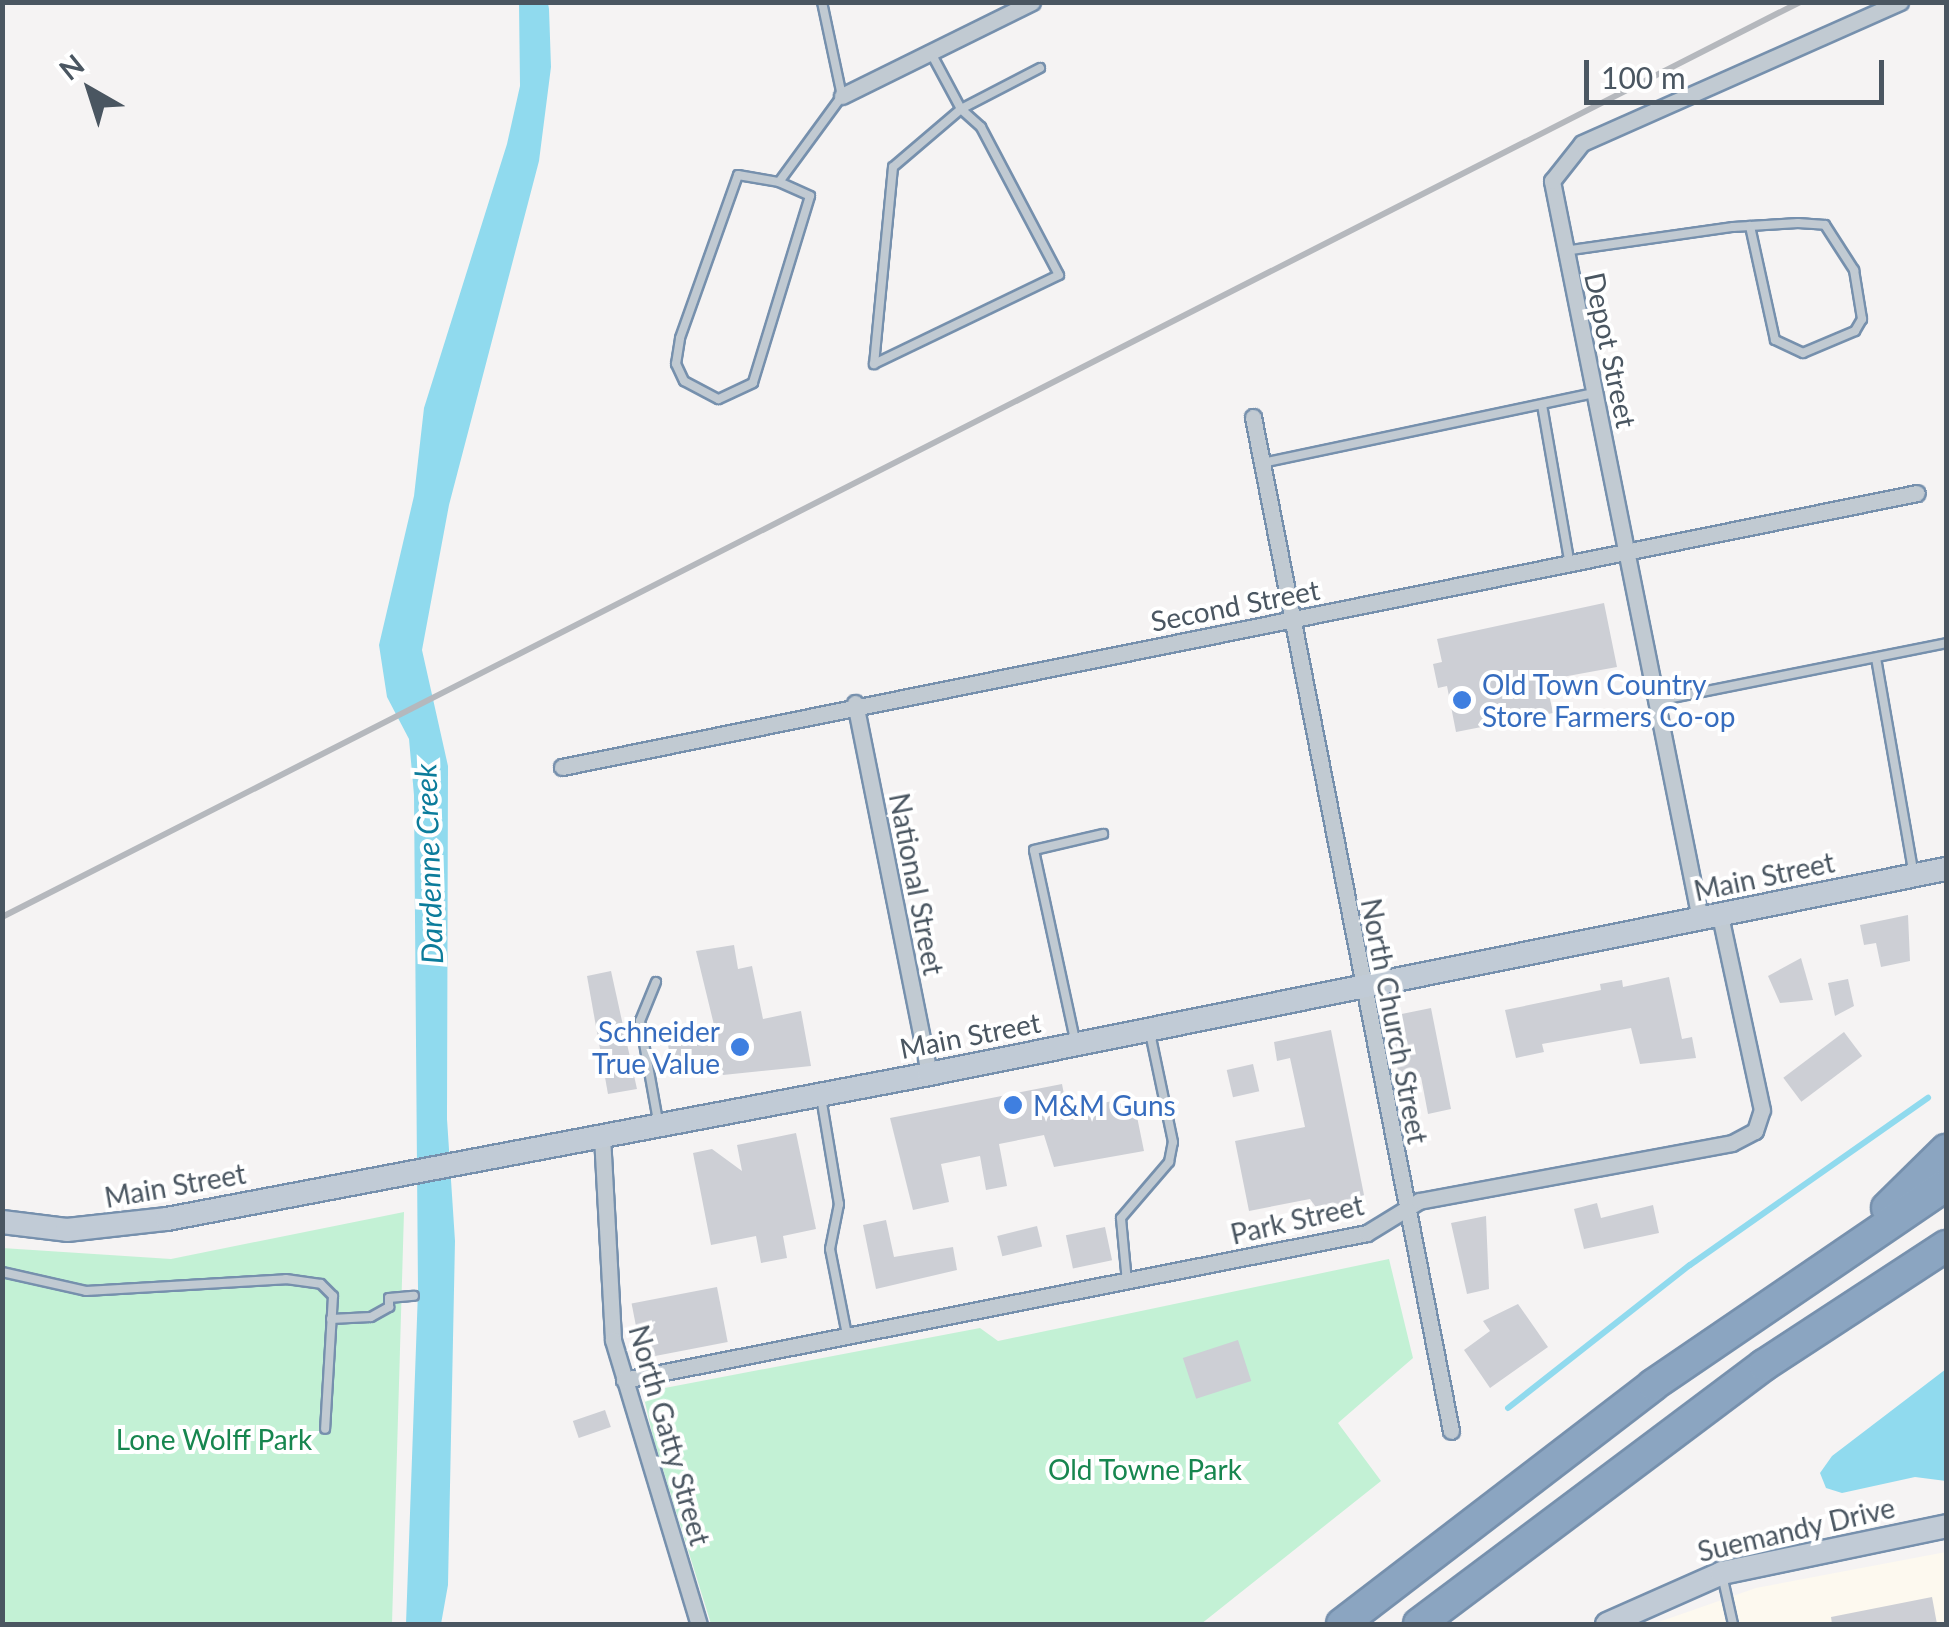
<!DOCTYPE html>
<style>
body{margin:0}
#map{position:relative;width:1949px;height:1627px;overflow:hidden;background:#f5f3f3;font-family:Lato,sans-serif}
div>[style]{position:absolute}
.commercial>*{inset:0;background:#fdf9ef}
.green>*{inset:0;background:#c3f1d5}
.water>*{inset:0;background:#90daee}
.stream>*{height:6px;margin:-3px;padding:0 3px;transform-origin:3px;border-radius:3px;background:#90daee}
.building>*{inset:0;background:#cdcfd5;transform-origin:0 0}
.roads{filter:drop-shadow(2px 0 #7690ad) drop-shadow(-2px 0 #7690ad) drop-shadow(0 2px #7690ad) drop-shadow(0 -2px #7690ad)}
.lane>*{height:8px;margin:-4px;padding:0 4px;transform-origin:4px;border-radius:4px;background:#c1cad2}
.street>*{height:15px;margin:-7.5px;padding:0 7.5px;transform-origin:7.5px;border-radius:7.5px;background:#c1cad2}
.secondary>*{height:22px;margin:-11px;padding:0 11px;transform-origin:11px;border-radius:11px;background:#c1cbd6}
.highway>*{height:30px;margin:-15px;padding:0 15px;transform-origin:15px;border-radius:15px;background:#8ba5c1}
.rail>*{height:6px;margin:-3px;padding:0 3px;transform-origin:3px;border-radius:3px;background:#b5b8bd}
.dots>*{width:28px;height:28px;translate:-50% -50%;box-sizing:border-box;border:5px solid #fff;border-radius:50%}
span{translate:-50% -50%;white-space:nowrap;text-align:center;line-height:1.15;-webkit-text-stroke:8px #fff;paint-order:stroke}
.street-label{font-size:28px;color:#4a5661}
.shop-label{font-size:28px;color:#366cbe}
.left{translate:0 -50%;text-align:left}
.right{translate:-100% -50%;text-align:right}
.park-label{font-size:28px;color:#17864f}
.water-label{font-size:30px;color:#0c7c9b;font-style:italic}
.frame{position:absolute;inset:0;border:5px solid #4a5661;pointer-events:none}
.north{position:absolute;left:40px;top:40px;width:100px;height:100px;-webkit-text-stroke:8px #fff;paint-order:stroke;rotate:321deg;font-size:28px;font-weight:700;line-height:40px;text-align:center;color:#4a5661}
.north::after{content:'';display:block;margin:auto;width:35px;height:45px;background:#4a5661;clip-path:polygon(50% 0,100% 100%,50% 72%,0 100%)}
.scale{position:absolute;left:1584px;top:60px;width:300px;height:45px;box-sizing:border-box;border:5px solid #4a5661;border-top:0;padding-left:12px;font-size:30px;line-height:35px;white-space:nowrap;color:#4a5661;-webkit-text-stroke:8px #fff;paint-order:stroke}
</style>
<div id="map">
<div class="commercial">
<div style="clip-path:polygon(1946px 1552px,1946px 1624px,1653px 1624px,1756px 1588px)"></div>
</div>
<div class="green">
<div style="clip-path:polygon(404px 1212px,392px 1624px,3px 1624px,2px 1248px,171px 1259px)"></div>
<div style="clip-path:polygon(1389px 1259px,1413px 1358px,1338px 1423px,1381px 1481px,1201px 1624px,711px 1624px,653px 1437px,644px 1398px,649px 1391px,980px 1328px,998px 1341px)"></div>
</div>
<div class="water">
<div style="clip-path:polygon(519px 3px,548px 3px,549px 9px,551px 67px,539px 161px,449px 505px,422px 650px,448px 766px,447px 1119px,455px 1241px,448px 1585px,441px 1624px,406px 1624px,418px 1291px,414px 795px,409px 739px,387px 697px,379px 645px,414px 496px,424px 408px,507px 144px,520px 86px)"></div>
<div style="clip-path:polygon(1946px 1369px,1946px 1481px,1915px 1477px,1842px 1493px,1826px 1488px,1820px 1473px,1832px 1456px)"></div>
</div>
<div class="stream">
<div style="left:1508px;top:1408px;width:231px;rotate:-38.2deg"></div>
<div style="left:1690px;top:1265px;width:291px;rotate:-35.1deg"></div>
</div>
<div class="building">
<div style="clip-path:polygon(1604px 603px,1617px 667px,1546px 680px,1553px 713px,1456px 732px,1447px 686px,1438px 688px,1433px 664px,1442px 662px,1437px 639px)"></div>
<div style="clip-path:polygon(1908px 915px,1910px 961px,1881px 967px,1876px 943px,1864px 945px,1860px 925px)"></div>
<div style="clip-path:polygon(734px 945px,738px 969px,752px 966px,763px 1019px,801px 1011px,811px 1066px,723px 1075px,721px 1069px,674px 1078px,666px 1034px,714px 1025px,696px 951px)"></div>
<div style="clip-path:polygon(1801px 958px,1813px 1000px,1780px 1003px,1768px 976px)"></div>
<div style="clip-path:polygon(611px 971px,637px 1089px,608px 1094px,587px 976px)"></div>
<div style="clip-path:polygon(1669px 977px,1682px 1039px,1692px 1037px,1696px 1058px,1640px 1064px,1631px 1028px,1542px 1044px,1544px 1052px,1516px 1058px,1505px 1010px,1601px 990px,1600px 984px,1622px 980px,1623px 987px)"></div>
<div style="clip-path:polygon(1848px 979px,1854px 1006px,1835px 1016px,1828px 983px)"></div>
<div style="clip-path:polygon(1431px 1008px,1451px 1109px,1428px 1114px,1421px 1077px,1400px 1081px,1387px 1017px)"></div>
<div style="clip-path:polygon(1331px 1030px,1365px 1200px,1318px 1210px,1310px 1199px,1249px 1211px,1235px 1141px,1305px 1127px,1290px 1058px,1277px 1061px,1274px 1042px)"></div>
<div style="left:1844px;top:1032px;width:30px;height:76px;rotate:53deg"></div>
<div style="left:1253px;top:1064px;width:28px;height:27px;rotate:77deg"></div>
<div style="clip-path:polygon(1062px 1084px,1067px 1110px,1133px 1097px,1144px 1151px,1054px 1167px,1044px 1135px,999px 1144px,1007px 1186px,986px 1190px,980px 1156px,941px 1164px,949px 1202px,913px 1210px,890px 1118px)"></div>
<div style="clip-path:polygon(796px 1133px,816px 1229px,783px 1236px,787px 1258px,761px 1263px,756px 1236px,711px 1245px,693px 1153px,712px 1149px,742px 1171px,737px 1145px)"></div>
<div style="clip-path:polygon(1597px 1203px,1601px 1218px,1653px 1205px,1659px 1233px,1584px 1249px,1574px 1209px)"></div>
<div style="clip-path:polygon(1486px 1216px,1489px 1289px,1467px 1294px,1451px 1223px)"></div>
<div style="clip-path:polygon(886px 1220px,894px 1257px,953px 1247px,957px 1270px,876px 1289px,863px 1225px)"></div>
<div style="left:1037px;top:1226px;width:21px;height:41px;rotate:76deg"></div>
<div style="left:1105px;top:1227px;width:34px;height:40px;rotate:78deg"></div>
<div style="left:717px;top:1287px;width:56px;height:87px;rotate:79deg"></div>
<div style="clip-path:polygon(1518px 1304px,1548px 1347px,1490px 1388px,1464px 1350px,1490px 1331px,1483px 1321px)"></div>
<div style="left:1238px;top:1340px;width:43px;height:58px;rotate:72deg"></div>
<div style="left:605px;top:1410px;width:18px;height:34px;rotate:71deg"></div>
<div style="clip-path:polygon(1932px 1597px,1937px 1624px,1832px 1624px,1831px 1617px)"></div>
</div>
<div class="roads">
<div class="lane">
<div style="left:931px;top:53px;width:64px;rotate:61.8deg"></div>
<div style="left:961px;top:109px;width:89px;rotate:139.5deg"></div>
<div style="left:893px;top:167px;width:198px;rotate:95.5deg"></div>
<div style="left:874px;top:364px;width:205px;rotate:-25.7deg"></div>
<div style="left:1059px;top:275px;width:167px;rotate:-117.8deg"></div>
<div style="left:981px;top:127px;width:27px;rotate:-138deg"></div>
<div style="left:961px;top:109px;width:89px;rotate:-27.4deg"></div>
<div style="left:779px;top:182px;width:34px;rotate:24deg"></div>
<div style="left:810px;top:196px;width:195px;rotate:107deg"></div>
<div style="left:753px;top:383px;width:38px;rotate:155deg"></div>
<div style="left:718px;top:399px;width:38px;rotate:-152deg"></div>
<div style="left:684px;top:381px;width:19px;rotate:-115deg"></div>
<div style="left:676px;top:364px;width:26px;rotate:-81deg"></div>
<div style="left:680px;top:338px;width:173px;rotate:-70.4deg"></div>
<div style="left:738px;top:175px;width:42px;rotate:9.7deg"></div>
<div style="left:779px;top:182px;width:107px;rotate:-53.8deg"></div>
<div style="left:842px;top:96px;width:96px;rotate:-102deg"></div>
<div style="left:1564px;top:251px;width:171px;rotate:-8.1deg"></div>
<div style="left:1733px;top:227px;width:17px;rotate:-3deg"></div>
<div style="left:1750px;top:226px;width:48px;rotate:-3.6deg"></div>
<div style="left:1798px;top:223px;width:27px;rotate:4deg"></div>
<div style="left:1825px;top:225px;width:54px;rotate:57.2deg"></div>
<div style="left:1854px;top:270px;width:50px;rotate:80.7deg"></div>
<div style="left:1862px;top:319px;width:14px;rotate:120deg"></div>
<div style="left:1855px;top:331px;width:56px;rotate:157.1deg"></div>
<div style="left:1803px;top:353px;width:31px;rotate:-155deg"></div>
<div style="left:1775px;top:340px;width:117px;rotate:-102.4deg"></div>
<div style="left:1542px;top:405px;width:162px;rotate:80.1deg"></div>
<div style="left:1262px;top:463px;width:339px;rotate:-11.9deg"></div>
<div style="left:1876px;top:658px;width:216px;rotate:80.1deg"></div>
<div style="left:1657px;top:701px;width:295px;rotate:-11.3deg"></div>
<div style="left:656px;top:982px;width:42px;rotate:112.3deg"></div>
<div style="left:640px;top:1021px;width:102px;rotate:79.8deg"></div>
<div style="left:1075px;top:1040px;width:194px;rotate:-102.2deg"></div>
<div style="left:1034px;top:850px;width:71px;rotate:-13.1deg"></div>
<div style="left:821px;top:1097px;width:109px;rotate:80.5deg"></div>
<div style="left:839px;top:1204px;width:46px;rotate:101.3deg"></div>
<div style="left:830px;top:1249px;width:88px;rotate:78.8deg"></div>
<div style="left:2px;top:1272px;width:86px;rotate:12.7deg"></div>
<div style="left:86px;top:1291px;width:200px;rotate:-3.4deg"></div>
<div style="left:286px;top:1279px;width:35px;rotate:8deg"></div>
<div style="left:321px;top:1284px;width:17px;rotate:45deg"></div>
<div style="left:333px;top:1296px;width:133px;rotate:93.4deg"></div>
<div style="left:1127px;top:1282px;width:64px;rotate:-95.4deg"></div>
<div style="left:1121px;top:1218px;width:74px;rotate:-49.4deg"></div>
<div style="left:1169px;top:1162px;width:20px;rotate:-79deg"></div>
<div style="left:1173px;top:1142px;width:111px;rotate:-101.9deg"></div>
<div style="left:331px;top:1319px;width:40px;rotate:-2.9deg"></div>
<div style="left:371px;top:1317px;width:21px;rotate:-29deg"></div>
<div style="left:389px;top:1307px;width:9px;rotate:-90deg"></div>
<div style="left:389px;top:1298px;width:25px;rotate:-5deg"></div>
<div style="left:1722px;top:1575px;width:50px;rotate:77.3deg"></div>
</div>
<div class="street">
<div style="left:842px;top:96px;width:212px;rotate:-26.3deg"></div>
<div style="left:1253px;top:417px;width:1033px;rotate:78.95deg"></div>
<div style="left:855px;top:703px;width:378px;rotate:78.7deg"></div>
<div style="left:562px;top:767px;width:1382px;rotate:-11.43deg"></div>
<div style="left:1700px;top:919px;width:753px;rotate:-101.34deg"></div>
<div style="left:1552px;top:181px;width:48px;rotate:-51.7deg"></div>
<div style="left:1582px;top:143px;width:348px;rotate:-23.9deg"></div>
<div style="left:602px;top:1136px;width:204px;rotate:86.9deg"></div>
<div style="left:613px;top:1340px;width:297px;rotate:73.2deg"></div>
<div style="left:624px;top:1380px;width:757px;rotate:-11.19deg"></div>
<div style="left:1367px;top:1233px;width:61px;rotate:-31.6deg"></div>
<div style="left:1419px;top:1201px;width:318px;rotate:-10.5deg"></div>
<div style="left:1732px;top:1143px;width:26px;rotate:-28deg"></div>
<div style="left:1755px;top:1131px;width:22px;rotate:-72deg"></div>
<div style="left:1762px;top:1110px;width:199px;rotate:-102.2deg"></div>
</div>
<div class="secondary">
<div style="left:2px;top:1222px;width:65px;rotate:7deg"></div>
<div style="left:67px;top:1230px;width:101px;rotate:-6.3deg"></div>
<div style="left:167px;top:1219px;width:776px;rotate:-10.77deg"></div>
<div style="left:929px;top:1074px;width:1037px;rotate:-11.4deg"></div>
<div style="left:1607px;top:1624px;width:126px;rotate:-23.9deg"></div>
<div style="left:1722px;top:1573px;width:229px;rotate:-11.8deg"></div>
</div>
<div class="highway">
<div style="left:1887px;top:1208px;width:83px;rotate:-44.5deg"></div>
<div style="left:1342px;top:1624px;width:392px;rotate:-37.5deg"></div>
<div style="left:1653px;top:1385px;width:355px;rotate:-34.3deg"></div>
<div style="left:1419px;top:1624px;width:431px;rotate:-36.9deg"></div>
<div style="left:1764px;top:1365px;width:217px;rotate:-33.2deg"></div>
</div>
</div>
<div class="rail">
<div style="left:2px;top:917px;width:2017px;rotate:-26.97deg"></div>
</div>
<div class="dots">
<div style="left:1462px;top:700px;background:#3f7fe0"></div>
<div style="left:740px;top:1047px;background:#3f7fe0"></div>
<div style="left:1013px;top:1105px;background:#3f7fe0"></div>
</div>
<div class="street-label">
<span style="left:1611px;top:350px;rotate:78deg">Depot Street</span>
<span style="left:1235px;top:605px;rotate:-11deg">Second Street</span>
<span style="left:1764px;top:876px;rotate:-12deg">Main Street</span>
<span style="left:917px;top:884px;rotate:79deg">National Street</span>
<span style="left:1395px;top:1021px;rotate:79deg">North Church Street</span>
<span style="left:970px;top:1035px;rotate:-11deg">Main Street</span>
<span style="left:175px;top:1185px;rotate:-10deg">Main Street</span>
<span style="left:1297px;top:1219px;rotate:-13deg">Park Street</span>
<span style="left:670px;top:1435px;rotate:74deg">North Gatty Street</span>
<span style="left:1796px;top:1529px;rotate:-13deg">Suemandy Drive</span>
</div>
<div class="shop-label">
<span class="left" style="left:1482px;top:700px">Old Town Country<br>Store Farmers Co-op</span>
<span class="right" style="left:720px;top:1047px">Schneider<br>True Value</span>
<span class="left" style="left:1033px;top:1105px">M&amp;M Guns</span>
</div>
<div class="park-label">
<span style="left:214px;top:1439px">Lone Wolff Park</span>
<span style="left:1145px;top:1469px">Old Towne Park</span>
</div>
<div class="water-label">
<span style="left:428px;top:864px;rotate:-92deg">Dardenne Creek</span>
</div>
<div class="frame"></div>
<div class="north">N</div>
<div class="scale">100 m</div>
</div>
